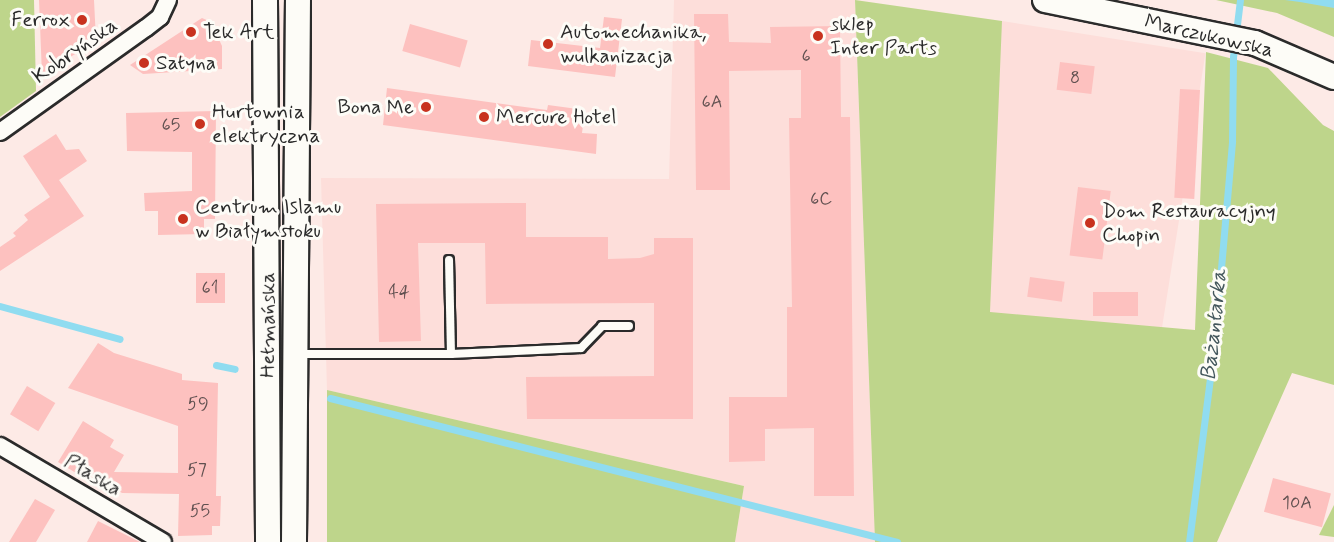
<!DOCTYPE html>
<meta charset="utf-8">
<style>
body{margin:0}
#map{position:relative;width:1334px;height:542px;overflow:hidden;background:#fdeae6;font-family:Mynerve,sans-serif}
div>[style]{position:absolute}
.built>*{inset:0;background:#fddeda;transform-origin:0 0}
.green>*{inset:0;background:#bed58b}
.water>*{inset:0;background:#90dcf0}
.stream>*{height:7px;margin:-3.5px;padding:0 3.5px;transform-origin:3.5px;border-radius:3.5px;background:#90dcf0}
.building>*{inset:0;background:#fdc1bf;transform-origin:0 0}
.roads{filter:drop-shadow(2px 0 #2b2b2b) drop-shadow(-2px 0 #2b2b2b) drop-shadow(0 2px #2b2b2b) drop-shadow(0 -2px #2b2b2b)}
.lane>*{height:8px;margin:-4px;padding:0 4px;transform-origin:4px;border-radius:4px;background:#fdfcf7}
.street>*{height:16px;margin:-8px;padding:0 8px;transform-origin:8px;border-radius:8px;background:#fdfcf7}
.secondary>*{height:24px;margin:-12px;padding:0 12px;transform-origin:12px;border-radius:12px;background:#fdfcf7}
.dots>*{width:16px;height:16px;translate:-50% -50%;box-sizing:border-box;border:3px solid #fdfcf7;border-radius:50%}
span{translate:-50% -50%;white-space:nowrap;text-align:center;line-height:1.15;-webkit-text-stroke:6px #fdfcf7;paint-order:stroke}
.number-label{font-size:18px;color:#605050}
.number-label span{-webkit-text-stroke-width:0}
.poi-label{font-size:21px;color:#2b2b2b}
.right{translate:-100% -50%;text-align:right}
.left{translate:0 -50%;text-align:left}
.street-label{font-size:21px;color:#2b2b2b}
.water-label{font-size:22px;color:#44575c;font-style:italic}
</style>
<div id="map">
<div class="built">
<div style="clip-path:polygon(674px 0,855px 0,875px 542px,735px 542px,744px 486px,327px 390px,321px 178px,669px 179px)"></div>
<div style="left:1002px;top:21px;width:206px;height:291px;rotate:9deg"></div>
</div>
<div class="green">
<div style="clip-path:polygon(0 0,34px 0,36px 91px,0 117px)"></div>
<div style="clip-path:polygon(855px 0,1002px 21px,990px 312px,1195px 330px,1206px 52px,1268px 68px,1323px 125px,1334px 131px,1334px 385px,1292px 373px,1217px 542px,875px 542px)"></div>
<div style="clip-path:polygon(1216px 0,1334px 0,1334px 37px,1277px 13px)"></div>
<div style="clip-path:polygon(327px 390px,744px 486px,735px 542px,327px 542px)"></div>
<div style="clip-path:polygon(1334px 505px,1334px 537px,1319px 535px)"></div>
</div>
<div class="water">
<div style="clip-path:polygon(1285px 0,1334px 0,1334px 8px,1300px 2px)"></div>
</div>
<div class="stream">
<div style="left:0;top:306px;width:124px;rotate:15.4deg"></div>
<div style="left:216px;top:365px;width:19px;rotate:12deg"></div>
<div style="left:330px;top:398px;width:585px;rotate:14.25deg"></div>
<div style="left:1189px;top:542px;width:196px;rotate:-82.7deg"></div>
<div style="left:1214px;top:348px;width:208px;rotate:-85deg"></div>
<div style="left:1232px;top:141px;width:84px;rotate:-89.3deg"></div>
<div style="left:1233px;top:57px;width:57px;rotate:-83deg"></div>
</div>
<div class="building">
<div style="clip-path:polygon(39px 0,94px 0,96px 40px,83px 41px,83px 49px,42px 75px)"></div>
<div style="clip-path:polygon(694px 14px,728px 14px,729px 42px,771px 43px,770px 27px,840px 26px,841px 117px,850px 117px,854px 496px,814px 496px,814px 428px,765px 429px,765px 461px,729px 462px,729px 397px,787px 397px,787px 307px,792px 307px,789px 118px,801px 118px,801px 70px,729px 71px,730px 190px,696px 190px)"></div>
<div style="clip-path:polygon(604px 17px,622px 19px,615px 77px,528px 66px,531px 40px,600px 48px)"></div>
<div style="clip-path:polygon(202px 18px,211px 22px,222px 46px,222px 69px,143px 74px,130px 65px)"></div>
<div style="left:410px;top:24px;width:60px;height:28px;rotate:16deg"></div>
<div style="left:1060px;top:62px;width:35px;height:28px;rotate:7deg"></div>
<div style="clip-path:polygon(387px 88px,547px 110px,548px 105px,585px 110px,582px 133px,597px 134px,596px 154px,383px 125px)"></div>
<div style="left:1180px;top:89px;width:20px;height:109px;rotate:3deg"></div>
<div style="clip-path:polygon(216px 111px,215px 219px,204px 219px,204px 234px,158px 235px,158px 211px,145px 211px,144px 193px,192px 191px,192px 152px,127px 151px,126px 113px)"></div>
<div style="clip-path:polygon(56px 134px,66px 150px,79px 149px,87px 161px,59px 180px,84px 216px,0 271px,0 247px,16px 236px,13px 233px,28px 220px,24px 215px,50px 197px,23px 156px)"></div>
<div style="left:1078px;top:187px;width:33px;height:69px;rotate:7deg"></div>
<div style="clip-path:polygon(526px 203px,526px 237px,608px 237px,608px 259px,640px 258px,654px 254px,654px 238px,693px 238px,693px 419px,527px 419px,526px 377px,654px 376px,654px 303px,486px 304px,485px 243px,418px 243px,421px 341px,379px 342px,376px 204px)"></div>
<div style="left:196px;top:273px;width:29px;height:30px"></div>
<div style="left:1030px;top:277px;width:35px;height:20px;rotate:8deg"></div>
<div style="left:1093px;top:292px;width:45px;height:24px"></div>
<div style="clip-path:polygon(98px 343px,114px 353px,182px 374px,182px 380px,218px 383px,216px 496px,221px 496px,220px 526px,212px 526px,212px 535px,178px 536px,179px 494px,122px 493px,98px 477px,94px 484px,58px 462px,83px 421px,114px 440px,110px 447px,124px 455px,114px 472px,178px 473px,178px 426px,68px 388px)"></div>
<div style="left:27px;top:386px;width:33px;height:33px;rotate:31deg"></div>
<div style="left:1273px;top:478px;width:60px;height:35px;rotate:15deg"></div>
<div style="clip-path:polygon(35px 499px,55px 510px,36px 542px,9px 542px)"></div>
<div style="clip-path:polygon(98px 521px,140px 542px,87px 542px)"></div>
</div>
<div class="roads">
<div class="lane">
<div style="left:297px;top:354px;width:154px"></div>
<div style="left:451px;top:354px;width:94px;rotate:-91.2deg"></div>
<div style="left:451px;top:354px;width:130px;rotate:-2.6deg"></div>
<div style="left:581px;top:348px;width:30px;rotate:-46deg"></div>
<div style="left:602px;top:326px;width:27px"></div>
</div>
<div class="street">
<div style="left:0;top:132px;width:179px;rotate:-35.5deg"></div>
<div style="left:146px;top:28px;width:18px;rotate:-38deg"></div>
<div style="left:160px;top:17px;width:19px;rotate:-65deg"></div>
<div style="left:0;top:446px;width:189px;rotate:30.5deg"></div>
</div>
<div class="secondary">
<div style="left:265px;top:0;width:542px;rotate:89.68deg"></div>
<div style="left:1045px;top:0;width:214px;rotate:11.6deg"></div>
<div style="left:1255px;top:43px;width:86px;rotate:23.3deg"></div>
<div style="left:294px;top:542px;width:542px;rotate:-89.58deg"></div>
</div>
</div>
<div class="dots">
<div style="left:82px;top:20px;background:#c8321e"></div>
<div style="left:191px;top:32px;background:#c8321e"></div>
<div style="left:818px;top:36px;background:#c8321e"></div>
<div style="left:548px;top:44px;background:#c8321e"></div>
<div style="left:144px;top:63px;background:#c8321e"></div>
<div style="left:426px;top:107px;background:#c8321e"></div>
<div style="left:484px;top:117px;background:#c8321e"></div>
<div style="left:200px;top:124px;background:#c8321e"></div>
<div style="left:183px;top:219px;background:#c8321e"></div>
<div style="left:1090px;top:223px;background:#c8321e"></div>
</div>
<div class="number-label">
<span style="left:806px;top:56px">6</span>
<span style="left:1075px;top:78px">8</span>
<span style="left:712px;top:102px">6A</span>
<span style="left:171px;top:125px">65</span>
<span style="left:821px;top:199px">6C</span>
<span style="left:210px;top:288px">61</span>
<span style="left:399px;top:292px">44</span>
<span style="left:198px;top:404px">59</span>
<span style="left:197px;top:470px">57</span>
<span style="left:1297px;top:503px">10A</span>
<span style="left:200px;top:511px">55</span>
</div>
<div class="poi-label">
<span class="right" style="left:70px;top:20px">Ferrox</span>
<span class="left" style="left:830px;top:36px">sklep<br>Inter Parts</span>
<span class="left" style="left:203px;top:32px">Tek Art</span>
<span class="left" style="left:560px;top:44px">Automechanika,<br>wulkanizacja</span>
<span class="left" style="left:156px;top:63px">Satyna</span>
<span class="right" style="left:414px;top:107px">Bona Me</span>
<span class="left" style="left:212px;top:124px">Hurtownia<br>elektryczna</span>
<span class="left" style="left:496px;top:117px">Mercure Hotel</span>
<span class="left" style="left:195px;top:219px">Centrum Islamu<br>w Białymstoku</span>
<span class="left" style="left:1102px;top:223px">Dom Restauracyjny<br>Chopin</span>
</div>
<div class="street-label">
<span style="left:1209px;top:36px;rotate:13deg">Marczukowska</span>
<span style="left:75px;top:51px;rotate:-35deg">Kobryńska</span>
<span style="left:268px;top:325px;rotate:-90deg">Hetmańska</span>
<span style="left:93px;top:475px;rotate:31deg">Płaska</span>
</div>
<div class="water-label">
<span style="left:1215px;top:325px;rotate:-84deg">Bażantarka</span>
</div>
</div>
